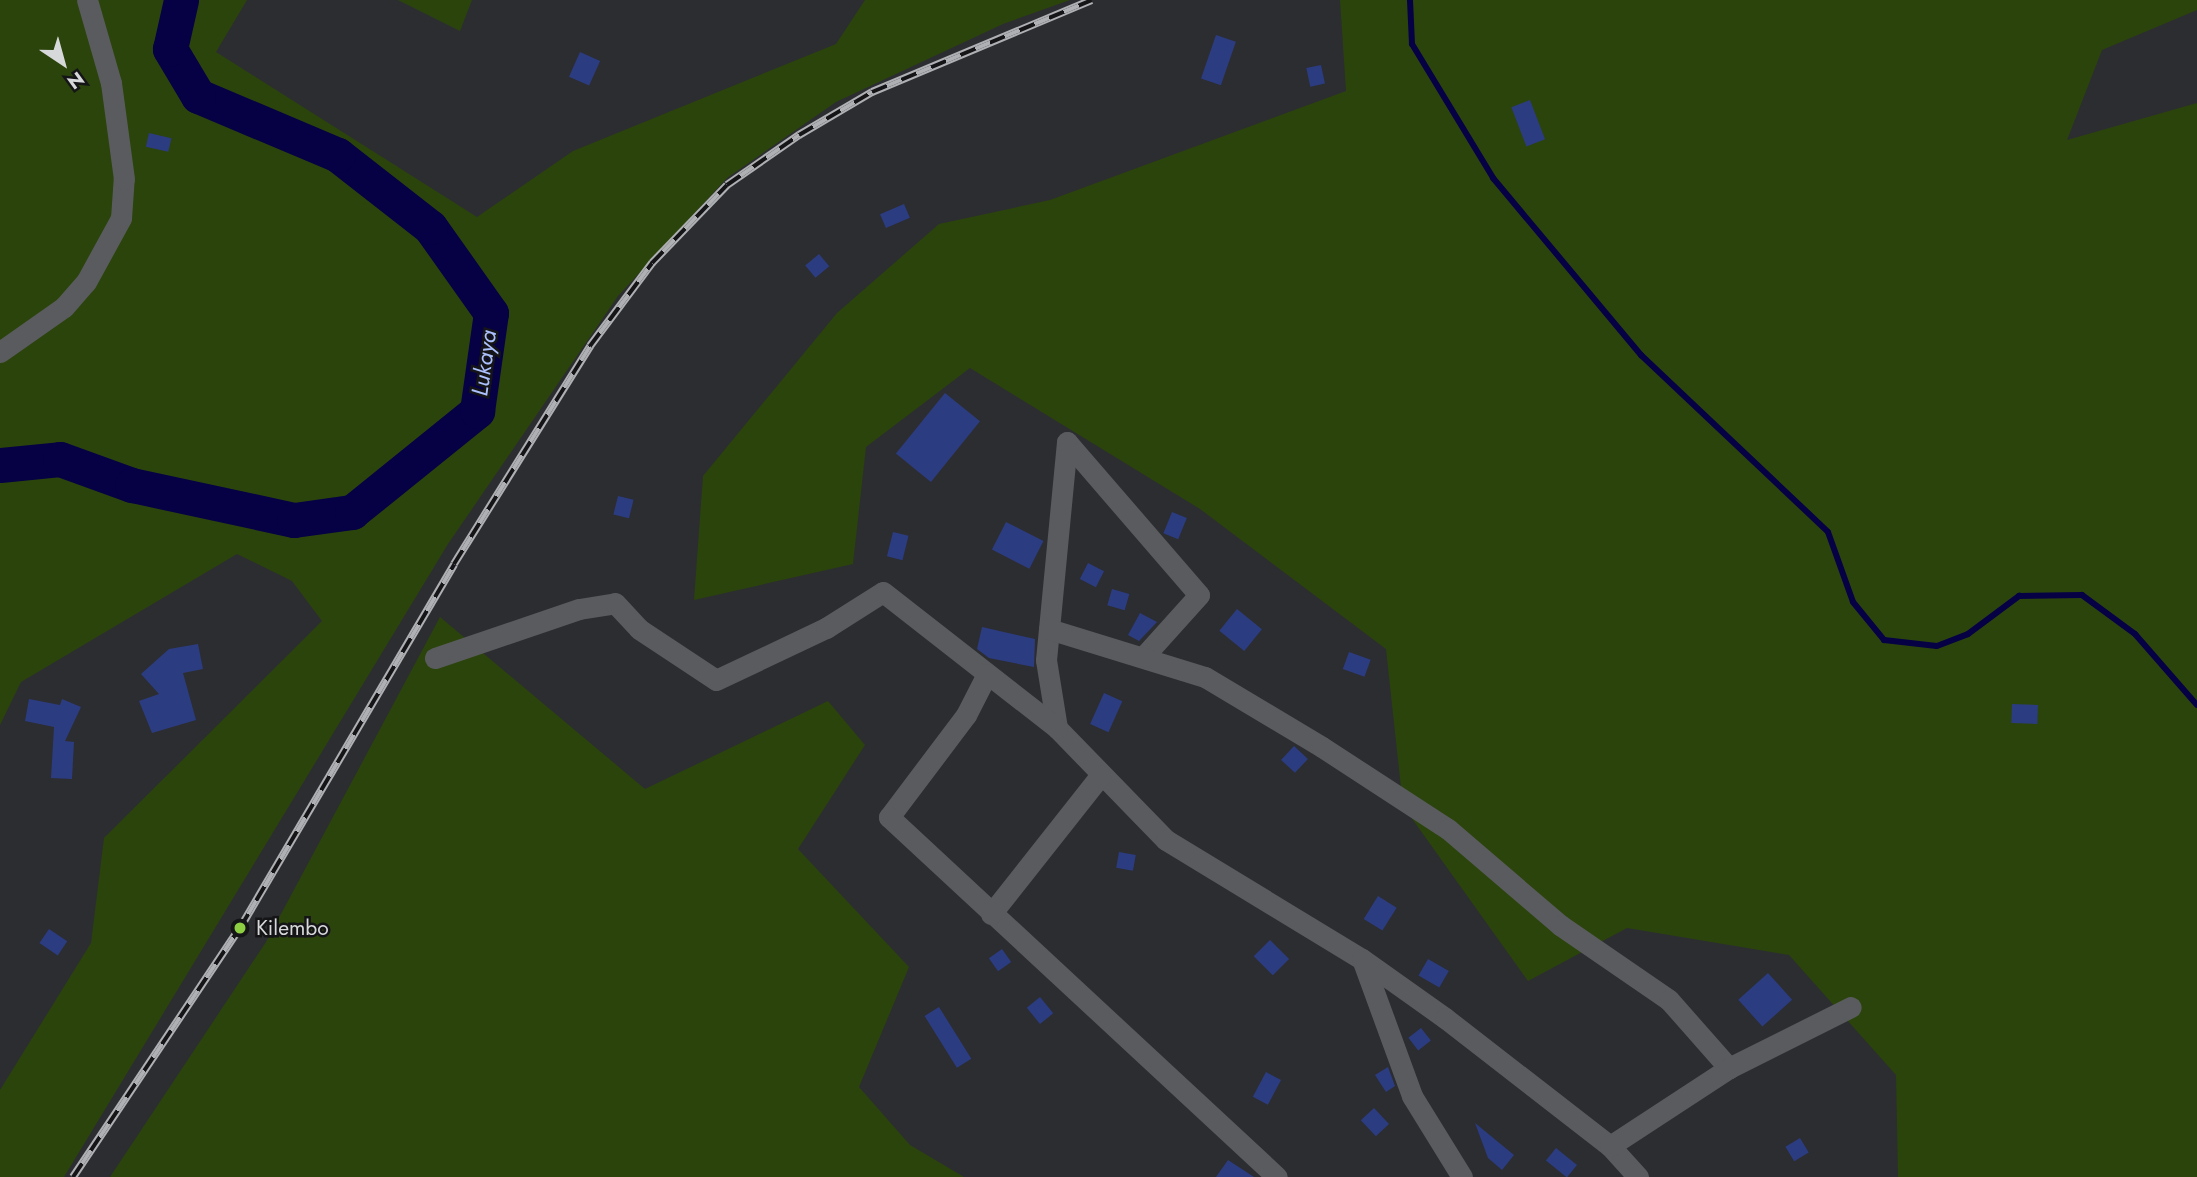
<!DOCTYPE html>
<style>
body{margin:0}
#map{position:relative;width:2197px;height:1177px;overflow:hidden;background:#2c2d31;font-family:Jost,sans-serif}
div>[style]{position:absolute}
.green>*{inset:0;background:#2b440c}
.stream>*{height:6px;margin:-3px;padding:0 3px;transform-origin:3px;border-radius:3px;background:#060045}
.river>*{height:35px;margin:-17.5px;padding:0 17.5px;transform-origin:17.5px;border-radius:17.5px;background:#060045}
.building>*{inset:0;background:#2c3c81;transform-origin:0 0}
.minor>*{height:21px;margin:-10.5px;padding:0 10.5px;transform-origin:10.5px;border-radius:10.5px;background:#5a5b5f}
.rail>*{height:8px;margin-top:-4px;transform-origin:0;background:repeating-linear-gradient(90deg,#151517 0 16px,#afb0b3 0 32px);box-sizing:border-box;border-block:2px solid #afb0b3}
.dots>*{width:19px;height:19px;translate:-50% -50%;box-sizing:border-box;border:4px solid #151517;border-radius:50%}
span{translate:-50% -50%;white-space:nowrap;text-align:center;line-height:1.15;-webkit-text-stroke:5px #151517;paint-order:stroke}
.poi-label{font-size:21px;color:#d7d8da}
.left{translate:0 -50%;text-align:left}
.water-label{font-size:23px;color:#acc0fd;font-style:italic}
.north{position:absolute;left:28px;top:28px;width:70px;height:70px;-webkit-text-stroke:5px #151517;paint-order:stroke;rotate:144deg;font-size:19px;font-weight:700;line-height:28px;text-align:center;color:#d7d8da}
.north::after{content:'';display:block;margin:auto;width:24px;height:32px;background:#d7d8da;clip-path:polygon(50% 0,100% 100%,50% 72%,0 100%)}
</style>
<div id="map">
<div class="green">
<div style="clip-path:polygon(0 0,247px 0,216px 52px,477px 217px,573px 151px,836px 44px,865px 0,1070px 0,1003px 24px,836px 102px,727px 178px,618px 296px,448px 544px,64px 1177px,0 1177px,0 1090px,91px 943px,104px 838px,322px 621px,292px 581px,237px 554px,21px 682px,0 725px)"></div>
<div style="clip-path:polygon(398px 0,472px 0,460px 31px)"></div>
<div style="clip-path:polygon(1340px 0,2197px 0,2197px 10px,2102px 50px,2067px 140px,2197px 103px,2197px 1177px,1898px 1177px,1896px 1075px,1789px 955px,1627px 928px,1528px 981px,1403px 806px,1386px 649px,1200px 509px,970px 368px,866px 447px,853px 564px,694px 600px,703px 476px,837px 313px,939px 224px,1050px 200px,1346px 91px)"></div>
<div style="clip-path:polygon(440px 617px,645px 789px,828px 701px,865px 745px,798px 849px,909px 967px,859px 1087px,910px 1145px,964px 1177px,110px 1177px,266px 942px)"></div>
</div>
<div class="stream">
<div style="left:1410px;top:0;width:44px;rotate:87.4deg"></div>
<div style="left:1412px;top:44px;width:157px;rotate:58.8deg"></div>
<div style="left:1493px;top:178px;width:231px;rotate:50.1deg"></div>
<div style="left:1641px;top:355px;width:257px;rotate:43.4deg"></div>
<div style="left:1828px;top:532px;width:74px;rotate:70.3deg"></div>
<div style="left:1853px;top:602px;width:49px;rotate:50.8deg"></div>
<div style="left:1884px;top:640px;width:53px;rotate:6.5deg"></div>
<div style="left:1937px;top:646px;width:33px;rotate:-21deg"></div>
<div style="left:1968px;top:634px;width:64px;rotate:-36.7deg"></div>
<div style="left:2019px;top:596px;width:63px;rotate:-0.9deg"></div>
<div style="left:2082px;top:595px;width:66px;rotate:36.3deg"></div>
<div style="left:2135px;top:634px;width:94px;rotate:48.9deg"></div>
</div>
<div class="river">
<div style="left:0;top:465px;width:60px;rotate:-5.7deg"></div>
<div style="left:60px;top:459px;width:77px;rotate:19.9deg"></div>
<div style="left:132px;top:485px;width:166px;rotate:12.2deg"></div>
<div style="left:294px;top:520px;width:59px;rotate:-7.9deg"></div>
<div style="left:352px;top:512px;width:161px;rotate:-38.9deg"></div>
<div style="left:477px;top:411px;width:99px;rotate:-81.9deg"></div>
<div style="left:491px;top:313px;width:105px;rotate:-125.3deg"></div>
<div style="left:430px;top:227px;width:117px;rotate:-142deg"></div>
<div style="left:338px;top:155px;width:152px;rotate:-157.1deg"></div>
<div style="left:198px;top:96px;width:55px;rotate:-120.8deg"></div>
<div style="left:170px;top:49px;width:50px;rotate:-77.3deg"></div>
</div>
<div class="building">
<div style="left:1216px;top:35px;width:21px;height:46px;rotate:19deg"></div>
<div style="left:580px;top:52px;width:22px;height:27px;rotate:24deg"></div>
<div style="left:1321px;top:65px;width:19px;height:15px;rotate:78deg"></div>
<div style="left:1530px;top:100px;width:42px;height:20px;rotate:69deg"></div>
<div style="left:149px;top:133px;width:23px;height:14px;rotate:13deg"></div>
<div style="left:904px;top:204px;width:15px;height:26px;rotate:67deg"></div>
<div style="left:819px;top:254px;width:16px;height:18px;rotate:50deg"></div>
<div style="left:945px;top:393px;width:45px;height:78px;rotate:39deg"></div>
<div style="left:618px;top:496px;width:16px;height:19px;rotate:14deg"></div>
<div style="left:1172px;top:512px;width:16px;height:23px;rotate:22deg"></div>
<div style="left:1006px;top:522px;width:42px;height:31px;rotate:27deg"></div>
<div style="left:893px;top:532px;width:16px;height:25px;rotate:14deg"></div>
<div style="left:1088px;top:563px;width:18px;height:18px;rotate:27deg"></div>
<div style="left:1112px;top:589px;width:18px;height:17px;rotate:16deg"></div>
<div style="left:1237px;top:609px;width:32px;height:28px;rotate:39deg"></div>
<div style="clip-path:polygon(1140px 613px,1157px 622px,1139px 641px,1128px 635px)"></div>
<div style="clip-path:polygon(982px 627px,1035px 639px,1034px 667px,989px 658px,977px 649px)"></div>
<div style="clip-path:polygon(198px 644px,203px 669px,183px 673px,196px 720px,152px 733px,139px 701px,159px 694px,141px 674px,169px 649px)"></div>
<div style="left:1349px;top:652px;width:23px;height:18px;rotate:20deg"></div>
<div style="left:1104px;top:693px;width:20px;height:34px;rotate:24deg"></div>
<div style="clip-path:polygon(29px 699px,60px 705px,62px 699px,81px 707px,65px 741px,74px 742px,72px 779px,51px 778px,54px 727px,25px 721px)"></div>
<div style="left:2012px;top:704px;width:26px;height:19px;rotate:2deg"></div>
<div style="left:1294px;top:746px;width:19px;height:19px;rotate:43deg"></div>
<div style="left:1119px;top:852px;width:17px;height:16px;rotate:10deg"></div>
<div style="left:1378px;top:896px;width:22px;height:27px;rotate:32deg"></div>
<div style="left:49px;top:929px;width:22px;height:17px;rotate:34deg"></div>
<div style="left:1270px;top:940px;width:27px;height:23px;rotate:45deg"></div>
<div style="left:1002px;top:949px;width:16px;height:16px;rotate:55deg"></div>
<div style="left:1428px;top:959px;width:24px;height:19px;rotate:30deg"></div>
<div style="left:1768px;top:973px;width:36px;height:40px;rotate:48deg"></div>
<div style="left:1040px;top:997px;width:21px;height:17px;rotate:51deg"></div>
<div style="left:939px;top:1007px;width:61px;height:17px;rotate:58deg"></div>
<div style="left:1421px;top:1028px;width:16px;height:16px;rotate:52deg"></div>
<div style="clip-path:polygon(1388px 1067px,1395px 1086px,1386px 1092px,1375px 1075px)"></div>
<div style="left:1266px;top:1072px;width:17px;height:28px;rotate:28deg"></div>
<div style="left:1374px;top:1108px;width:22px;height:18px;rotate:47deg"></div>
<div style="clip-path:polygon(1475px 1123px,1514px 1155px,1502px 1170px,1488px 1158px)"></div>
<div style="left:1800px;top:1138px;width:17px;height:17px;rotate:59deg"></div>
<div style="left:1556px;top:1148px;width:27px;height:16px;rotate:39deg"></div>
<div style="clip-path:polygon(1228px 1160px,1254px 1177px,1216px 1177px)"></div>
</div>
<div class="minor">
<div style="left:0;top:352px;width:78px;rotate:-35.1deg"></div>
<div style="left:64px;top:307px;width:33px;rotate:-49deg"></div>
<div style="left:86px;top:282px;width:73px;rotate:-61.3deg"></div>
<div style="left:121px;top:218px;width:39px;rotate:-86deg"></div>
<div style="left:124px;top:179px;width:97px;rotate:-97.7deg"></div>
<div style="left:111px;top:83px;width:86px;rotate:-106.1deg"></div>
<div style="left:1067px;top:442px;width:219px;rotate:95.5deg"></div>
<div style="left:1046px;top:660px;width:69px;rotate:80.8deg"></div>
<div style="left:1057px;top:728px;width:156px;rotate:45.8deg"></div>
<div style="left:1166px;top:840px;width:229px;rotate:31.3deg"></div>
<div style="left:1362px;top:959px;width:102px;rotate:35.4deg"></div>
<div style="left:1445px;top:1018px;width:209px;rotate:37.8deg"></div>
<div style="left:1610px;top:1146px;width:42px;rotate:47.9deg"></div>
<div style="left:1067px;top:442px;width:202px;rotate:49.2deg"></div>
<div style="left:1199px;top:595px;width:82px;rotate:132deg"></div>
<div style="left:1049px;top:629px;width:163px;rotate:17.1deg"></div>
<div style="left:1205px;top:677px;width:136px;rotate:30.9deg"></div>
<div style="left:1322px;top:747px;width:150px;rotate:33.1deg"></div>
<div style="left:1448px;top:829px;width:148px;rotate:40.6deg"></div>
<div style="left:1560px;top:925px;width:132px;rotate:34.5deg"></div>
<div style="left:1669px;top:1000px;width:91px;rotate:48.6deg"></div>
<div style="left:435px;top:658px;width:152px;rotate:-18.8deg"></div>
<div style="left:579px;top:609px;width:36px;rotate:-9deg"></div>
<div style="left:615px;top:603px;width:35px;rotate:47deg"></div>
<div style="left:639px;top:629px;width:92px;rotate:33.5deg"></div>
<div style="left:716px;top:680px;width:122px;rotate:-25.3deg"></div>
<div style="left:826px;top:628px;width:67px;rotate:-32.3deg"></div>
<div style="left:883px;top:592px;width:221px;rotate:38deg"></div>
<div style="left:987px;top:674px;width:46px;rotate:117.1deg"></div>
<div style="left:966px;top:715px;width:128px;rotate:127deg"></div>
<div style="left:889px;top:817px;width:529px;rotate:42.86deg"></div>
<div style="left:991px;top:914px;width:176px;rotate:-51.7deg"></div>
<div style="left:1362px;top:959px;width:146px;rotate:69.9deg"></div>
<div style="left:1412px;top:1096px;width:95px;rotate:58.3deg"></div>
<div style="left:1610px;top:1146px;width:142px;rotate:-33.2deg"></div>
<div style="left:1729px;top:1068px;width:136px;rotate:-26.6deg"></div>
</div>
<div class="rail">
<div style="left:73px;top:1177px;width:300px;rotate:-56.2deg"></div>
<div style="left:240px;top:928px;width:422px;rotate:-59.5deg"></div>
<div style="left:454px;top:564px;width:257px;rotate:-58deg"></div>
<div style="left:590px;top:346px;width:104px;rotate:-53.2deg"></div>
<div style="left:652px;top:263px;width:108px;rotate:-46.1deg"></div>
<div style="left:727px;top:185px;width:88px;rotate:-34.8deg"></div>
<div style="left:799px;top:135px;width:85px;rotate:-30.5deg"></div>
<div style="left:872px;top:92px;width:238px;rotate:-22.7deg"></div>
</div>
<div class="dots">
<div style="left:240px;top:928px;background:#8ece43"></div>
</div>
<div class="poi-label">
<span class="left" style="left:256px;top:928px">Kilembo</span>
</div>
<div class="water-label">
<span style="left:484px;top:363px;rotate:-82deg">Lukaya</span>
</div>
<div class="north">N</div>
</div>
